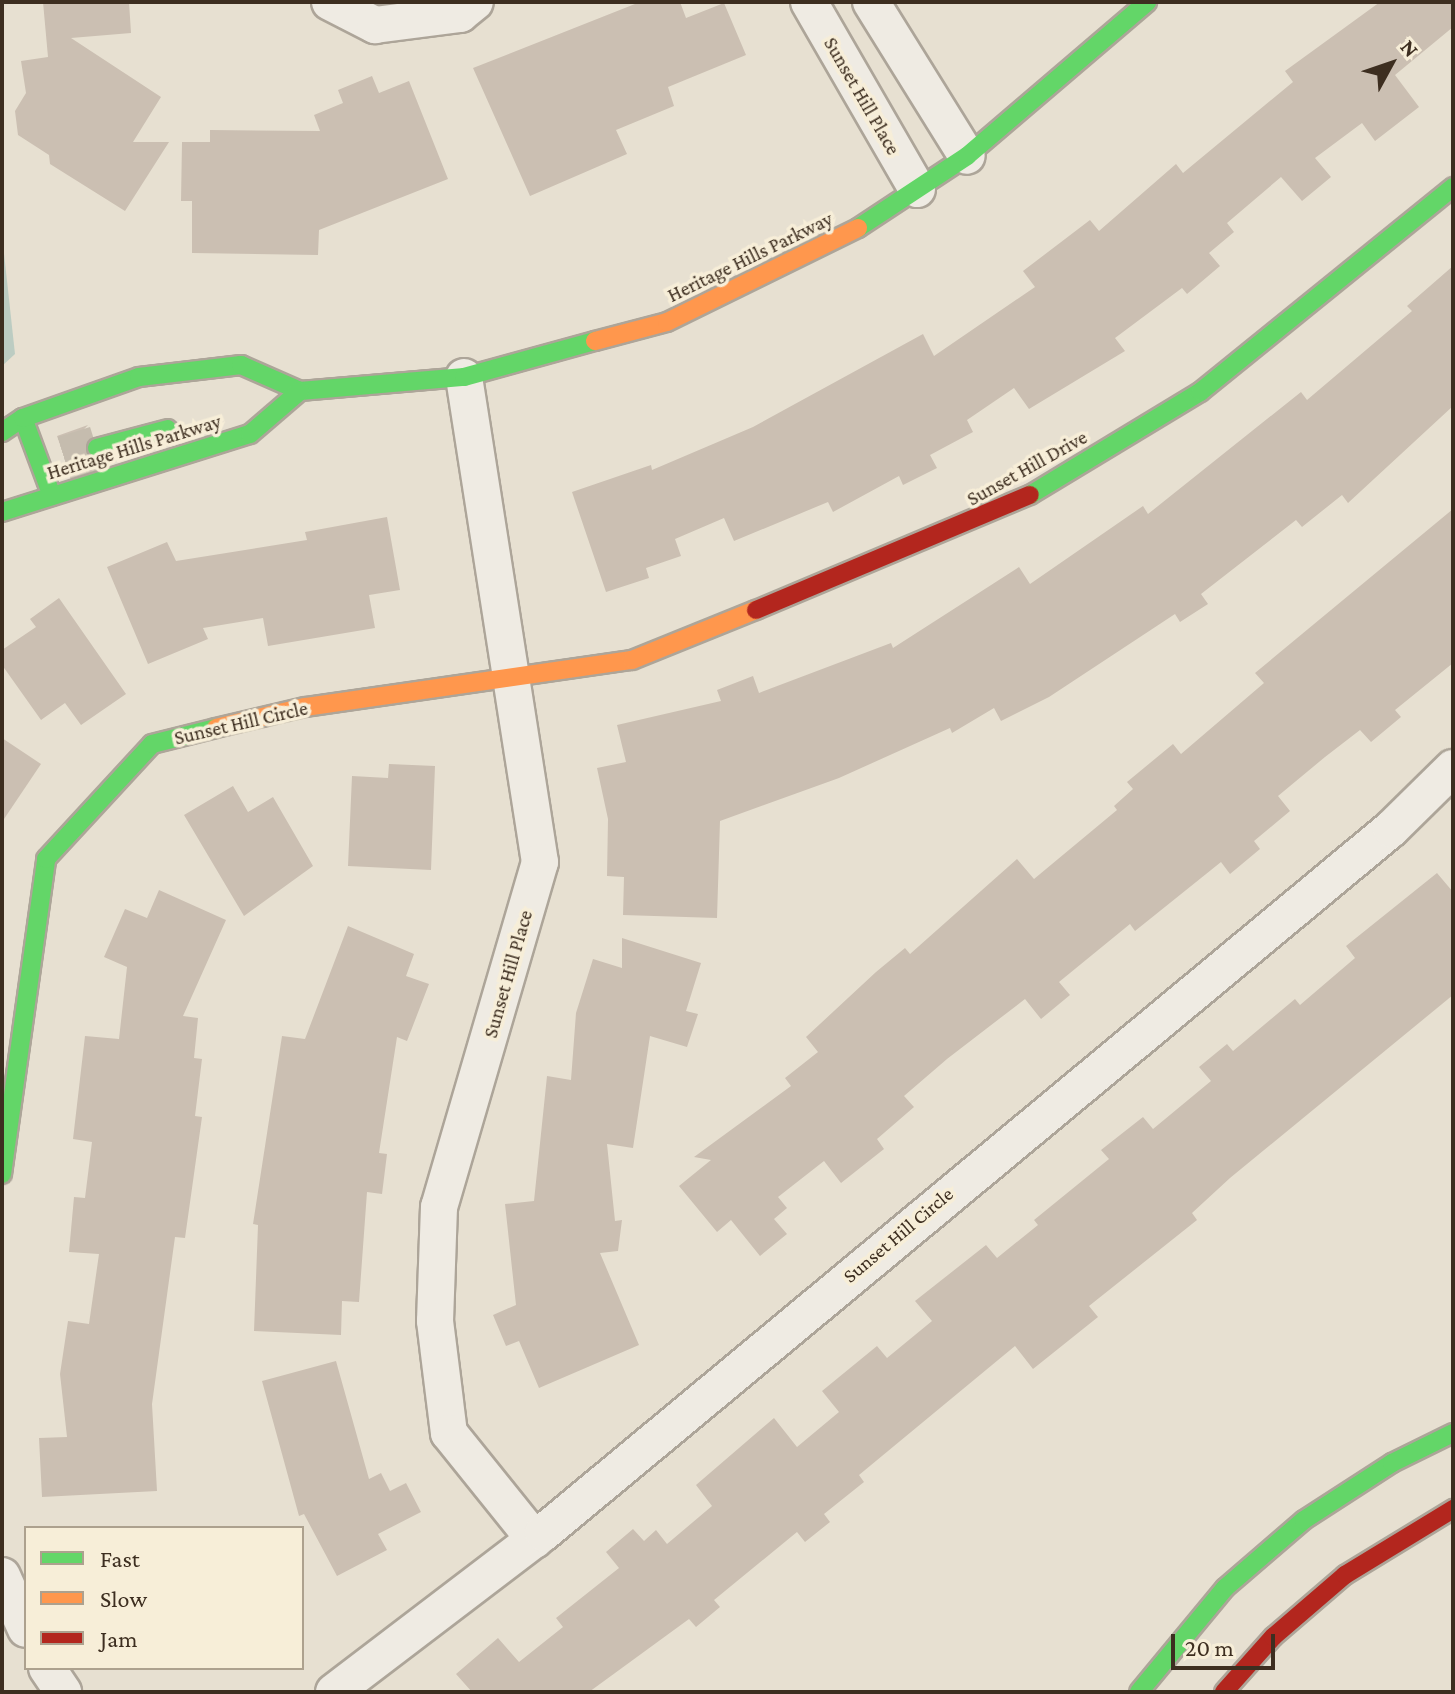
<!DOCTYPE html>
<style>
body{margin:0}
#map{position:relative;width:1455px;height:1694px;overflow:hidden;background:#e7e0d1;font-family:"Crimson Pro",serif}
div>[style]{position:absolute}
.water>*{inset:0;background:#bcccc2}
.building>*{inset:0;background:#cbbfb2}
.secondary-tunnel>*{height:44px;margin-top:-22px;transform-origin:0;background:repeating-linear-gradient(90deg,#c5bcae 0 44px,transparent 0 66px)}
.roads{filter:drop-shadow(2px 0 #ada599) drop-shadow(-2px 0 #ada599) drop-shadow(0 2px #ada599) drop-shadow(0 -2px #ada599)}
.street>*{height:36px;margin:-18px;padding:0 18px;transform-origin:18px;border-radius:18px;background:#efebe3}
.fast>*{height:18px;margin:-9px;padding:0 9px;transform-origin:9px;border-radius:9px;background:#63d668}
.slow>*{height:18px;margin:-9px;padding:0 9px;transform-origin:9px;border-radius:9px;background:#ff974d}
.jam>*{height:18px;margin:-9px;padding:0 9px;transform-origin:9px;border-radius:9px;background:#b3261e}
span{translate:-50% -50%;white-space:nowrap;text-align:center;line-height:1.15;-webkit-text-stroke:7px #f7eed8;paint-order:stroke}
.street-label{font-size:20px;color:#3d2e20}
.frame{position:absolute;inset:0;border:4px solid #3d2e20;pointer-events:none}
.legend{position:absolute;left:24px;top:1526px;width:280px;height:144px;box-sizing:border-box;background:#f7eed8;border:2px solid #ada18e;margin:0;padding:10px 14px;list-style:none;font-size:24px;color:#3d2e20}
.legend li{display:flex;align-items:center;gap:16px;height:40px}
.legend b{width:40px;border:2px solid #ada18e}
.north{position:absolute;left:1351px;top:24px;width:80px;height:80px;-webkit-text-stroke:6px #f7eed8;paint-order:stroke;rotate:50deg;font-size:22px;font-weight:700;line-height:32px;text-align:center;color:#3d2e20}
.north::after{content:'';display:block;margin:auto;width:28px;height:36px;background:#3d2e20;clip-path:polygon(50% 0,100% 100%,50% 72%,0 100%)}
.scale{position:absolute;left:1171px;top:1634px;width:104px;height:36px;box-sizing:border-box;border:4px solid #3d2e20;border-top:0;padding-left:10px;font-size:24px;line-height:28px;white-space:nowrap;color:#3d2e20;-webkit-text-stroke:6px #f7eed8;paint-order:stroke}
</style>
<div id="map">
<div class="water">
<div style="clip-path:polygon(2px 235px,15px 354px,2px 366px)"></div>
</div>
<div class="building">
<div style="clip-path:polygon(43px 2px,129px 2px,131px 33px,71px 38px,161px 97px,133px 142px,169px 142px,125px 211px,50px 164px,49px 155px,18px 135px,15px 111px,26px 93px,21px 61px,48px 57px)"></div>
<div style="clip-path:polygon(640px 2px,680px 2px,686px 18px,724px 3px,746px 55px,668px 87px,674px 106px,616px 130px,627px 154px,530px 196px,473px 68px)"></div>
<div style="clip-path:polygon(1380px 2px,1453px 2px,1453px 27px,1395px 75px,1419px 107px,1375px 141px,1362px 123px,1315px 158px,1331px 177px,1302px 201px,1281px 177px,1227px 223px,1234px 232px,1209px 253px,1220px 266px,1187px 294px,1182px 288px,1115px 338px,1125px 351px,1029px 409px,1014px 388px,967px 420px,973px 432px,930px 455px,937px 468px,903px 485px,899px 476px,833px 512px,828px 502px,734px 541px,724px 518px,675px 539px,681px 556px,646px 568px,649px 578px,606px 592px,572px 492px,651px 465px,652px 470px,753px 427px,923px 334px,934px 356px,1035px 287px,1023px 271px,1090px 220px,1099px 231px,1176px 164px,1183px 173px,1293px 82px,1285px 71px)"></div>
<div style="clip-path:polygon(372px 76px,379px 93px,409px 81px,448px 179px,319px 230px,318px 255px,192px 253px,192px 201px,181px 201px,182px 142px,210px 142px,210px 130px,320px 131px,314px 115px,343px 103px,338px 90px)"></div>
<div style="clip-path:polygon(1453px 266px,1453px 406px,1348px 503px,1342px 495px,1302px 527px,1296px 520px,1201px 594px,1208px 604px,1180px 622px,1175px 614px,1049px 697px,1001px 721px,994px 708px,952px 733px,950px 728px,839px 778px,720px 821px,717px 918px,623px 915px,624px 877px,607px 876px,608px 819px,597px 768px,626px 762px,617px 725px,721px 701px,717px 690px,753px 676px,759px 693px,891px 643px,893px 648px,1019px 567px,1030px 584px,1143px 506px,1148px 514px,1301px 392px,1307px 400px,1412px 311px,1407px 306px)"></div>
<div style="clip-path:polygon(88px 425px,73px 441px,77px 462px,67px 465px,57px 436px)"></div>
<div style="clip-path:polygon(1453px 509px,1453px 663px,1395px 710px,1401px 717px,1371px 742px,1360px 730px,1325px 757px,1278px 796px,1290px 811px,1254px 841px,1260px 849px,1230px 874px,1221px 862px,1135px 931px,1130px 924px,1059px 982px,1070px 995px,1041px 1019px,1025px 999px,947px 1059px,904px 1096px,914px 1107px,877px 1139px,884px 1149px,841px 1183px,824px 1161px,778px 1197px,787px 1208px,774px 1219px,787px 1234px,760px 1256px,731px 1220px,717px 1232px,679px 1186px,711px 1160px,694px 1157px,791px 1086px,785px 1078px,818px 1052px,806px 1037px,876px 972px,905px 948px,910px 954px,1017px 859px,1034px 879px,1117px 810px,1114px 806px,1133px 789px,1127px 782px,1173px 744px,1181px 754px,1264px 683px,1255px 673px)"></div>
<div style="clip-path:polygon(387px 517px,400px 590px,369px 595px,375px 628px,268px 646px,263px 618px,203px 628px,208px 639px,148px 664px,107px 567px,167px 542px,176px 561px,307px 540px,305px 532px)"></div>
<div style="clip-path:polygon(59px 598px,126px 694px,81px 725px,65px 703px,41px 720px,2px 665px,2px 650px,36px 627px,30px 619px)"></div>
<div style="clip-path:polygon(2px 738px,41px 764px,2px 822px)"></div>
<div style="clip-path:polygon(389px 764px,435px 766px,431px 870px,348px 866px,352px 776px,388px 778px)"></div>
<div style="clip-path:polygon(233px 786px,248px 812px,273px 797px,313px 866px,244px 916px,184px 815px)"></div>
<div style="clip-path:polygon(1437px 873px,1453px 892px,1453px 995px,1230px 1178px,1192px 1213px,1197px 1220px,1089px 1306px,1098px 1317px,1033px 1369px,1015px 1346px,859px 1475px,864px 1482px,824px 1514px,830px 1522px,805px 1542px,797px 1532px,714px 1600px,720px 1607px,696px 1627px,689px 1619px,589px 1692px,472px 1692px,456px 1674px,498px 1638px,519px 1662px,563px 1627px,556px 1618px,619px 1568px,606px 1552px,633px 1529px,644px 1541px,656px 1530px,667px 1544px,712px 1506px,696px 1485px,774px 1418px,797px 1447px,839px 1412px,822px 1391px,877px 1346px,887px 1358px,932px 1321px,915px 1301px,986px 1245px,997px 1258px,1038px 1225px,1034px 1220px,1109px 1159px,1101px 1150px,1143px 1117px,1153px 1129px,1211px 1081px,1199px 1067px,1227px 1044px,1233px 1051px,1295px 999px,1300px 1005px,1355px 958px,1346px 946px)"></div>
<div style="clip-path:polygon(159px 890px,226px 920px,183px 1016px,198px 1018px,194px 1058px,202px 1059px,195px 1116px,202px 1117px,185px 1238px,175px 1237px,152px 1404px,157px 1491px,42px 1497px,39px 1438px,67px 1437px,60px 1374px,68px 1321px,89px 1324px,99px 1254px,69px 1252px,74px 1197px,85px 1198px,92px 1142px,73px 1139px,85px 1036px,119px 1039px,127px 967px,104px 957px,125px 909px,147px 918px)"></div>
<div style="clip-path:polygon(348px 926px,414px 954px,406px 976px,429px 984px,407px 1041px,397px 1037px,379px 1153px,387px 1154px,382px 1194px,367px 1192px,359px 1302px,342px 1301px,341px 1335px,254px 1331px,258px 1225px,253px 1224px,282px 1036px,305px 1039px)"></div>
<div style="clip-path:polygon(622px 938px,701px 963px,686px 1011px,698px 1014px,687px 1047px,650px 1036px,633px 1148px,607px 1144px,615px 1221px,622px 1220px,618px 1251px,600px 1253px,639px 1345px,539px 1388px,519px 1341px,506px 1346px,493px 1315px,516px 1305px,505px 1204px,534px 1201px,547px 1076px,571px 1080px,576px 1013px,593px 959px,622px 968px)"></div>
<div style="clip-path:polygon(336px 1361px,369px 1479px,381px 1473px,390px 1491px,406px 1483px,421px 1512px,378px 1534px,387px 1550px,337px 1576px,304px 1514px,299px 1516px,262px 1381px)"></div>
</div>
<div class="secondary-tunnel">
<div style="left:64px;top:458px;width:34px;rotate:-17deg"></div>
</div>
<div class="roads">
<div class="street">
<div style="left:330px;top:2px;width:51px;rotate:27.1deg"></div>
<div style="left:375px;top:25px;width:86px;rotate:-7.4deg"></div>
<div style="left:460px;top:14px;width:19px;rotate:-39deg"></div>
<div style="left:809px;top:2px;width:216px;rotate:60deg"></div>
<div style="left:871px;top:2px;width:181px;rotate:58.1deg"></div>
<div style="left:464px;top:377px;width:491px;rotate:81.1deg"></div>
<div style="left:540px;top:862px;width:359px;rotate:106.3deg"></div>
<div style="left:439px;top:1207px;width:114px;rotate:92deg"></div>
<div style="left:435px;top:1321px;width:113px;rotate:82.9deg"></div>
<div style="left:449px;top:1433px;width:137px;rotate:51.2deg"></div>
<div style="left:2px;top:1576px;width:58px;rotate:65.6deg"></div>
<div style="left:47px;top:1668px;width:29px;rotate:56deg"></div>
<div style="left:334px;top:1692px;width:263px;rotate:-37.3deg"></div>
<div style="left:543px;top:1533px;width:1102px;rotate:-39.7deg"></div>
<div style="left:1391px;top:829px;width:87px;rotate:-44.5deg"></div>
</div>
<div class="fast">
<div style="left:858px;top:228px;width:131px;rotate:-33.4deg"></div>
<div style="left:967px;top:156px;width:237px;rotate:-40.5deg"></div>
<div style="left:23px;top:418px;width:83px;rotate:69.6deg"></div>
<div style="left:2px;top:432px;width:25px;rotate:-34deg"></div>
<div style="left:23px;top:418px;width:123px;rotate:-19.5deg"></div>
<div style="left:139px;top:377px;width:103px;rotate:-6.7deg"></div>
<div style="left:241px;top:365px;width:64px;rotate:23.8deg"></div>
<div style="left:300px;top:391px;width:165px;rotate:-4.9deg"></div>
<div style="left:464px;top:377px;width:136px;rotate:-15.4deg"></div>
<div style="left:97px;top:448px;width:73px;rotate:-15deg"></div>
<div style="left:1030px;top:495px;width:199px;rotate:-31.2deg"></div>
<div style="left:1200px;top:392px;width:326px;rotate:-39deg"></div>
<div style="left:2px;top:512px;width:260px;rotate:-17.5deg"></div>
<div style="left:250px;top:434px;width:66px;rotate:-40.7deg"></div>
<div style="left:2px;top:1174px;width:318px;rotate:-82deg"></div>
<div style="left:46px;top:859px;width:156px;rotate:-47.3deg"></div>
<div style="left:152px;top:744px;width:66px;rotate:-14deg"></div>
<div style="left:1139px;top:1692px;width:135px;rotate:-50.4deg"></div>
<div style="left:1225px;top:1588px;width:104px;rotate:-40.7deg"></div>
<div style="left:1304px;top:1520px;width:105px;rotate:-32.9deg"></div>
<div style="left:1392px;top:1463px;width:68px;rotate:-26.2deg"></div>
</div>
<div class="slow">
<div style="left:595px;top:341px;width:74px;rotate:-14.8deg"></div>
<div style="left:667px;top:322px;width:213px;rotate:-26.2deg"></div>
<div style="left:216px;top:728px;width:91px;rotate:-13.3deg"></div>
<div style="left:305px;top:707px;width:330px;rotate:-8.2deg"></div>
<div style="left:632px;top:660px;width:134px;rotate:-22deg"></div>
</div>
<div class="jam">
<div style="left:756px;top:610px;width:297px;rotate:-22.8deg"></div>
<div style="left:1224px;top:1692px;width:74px;rotate:-48.3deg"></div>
<div style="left:1273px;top:1637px;width:95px;rotate:-40.7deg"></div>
<div style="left:1345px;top:1575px;width:127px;rotate:-31.4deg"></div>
</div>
</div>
<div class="street-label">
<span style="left:862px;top:96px;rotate:60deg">Sunset Hill Place</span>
<span style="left:750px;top:257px;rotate:-26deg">Heritage Hills Parkway</span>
<span style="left:134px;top:447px;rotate:-17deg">Heritage Hills Parkway</span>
<span style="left:1027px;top:468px;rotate:-29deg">Sunset Hill Drive</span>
<span style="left:241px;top:723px;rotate:-13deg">Sunset Hill Circle</span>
<span style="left:508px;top:974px;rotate:-74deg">Sunset Hill Place</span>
<span style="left:898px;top:1235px;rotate:-40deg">Sunset Hill Circle</span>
</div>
<div class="frame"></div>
<ul class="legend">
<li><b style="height:10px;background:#63d668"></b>Fast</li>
<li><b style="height:10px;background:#ff974d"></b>Slow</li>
<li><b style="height:10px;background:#b3261e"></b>Jam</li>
</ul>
<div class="north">N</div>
<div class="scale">20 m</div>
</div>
